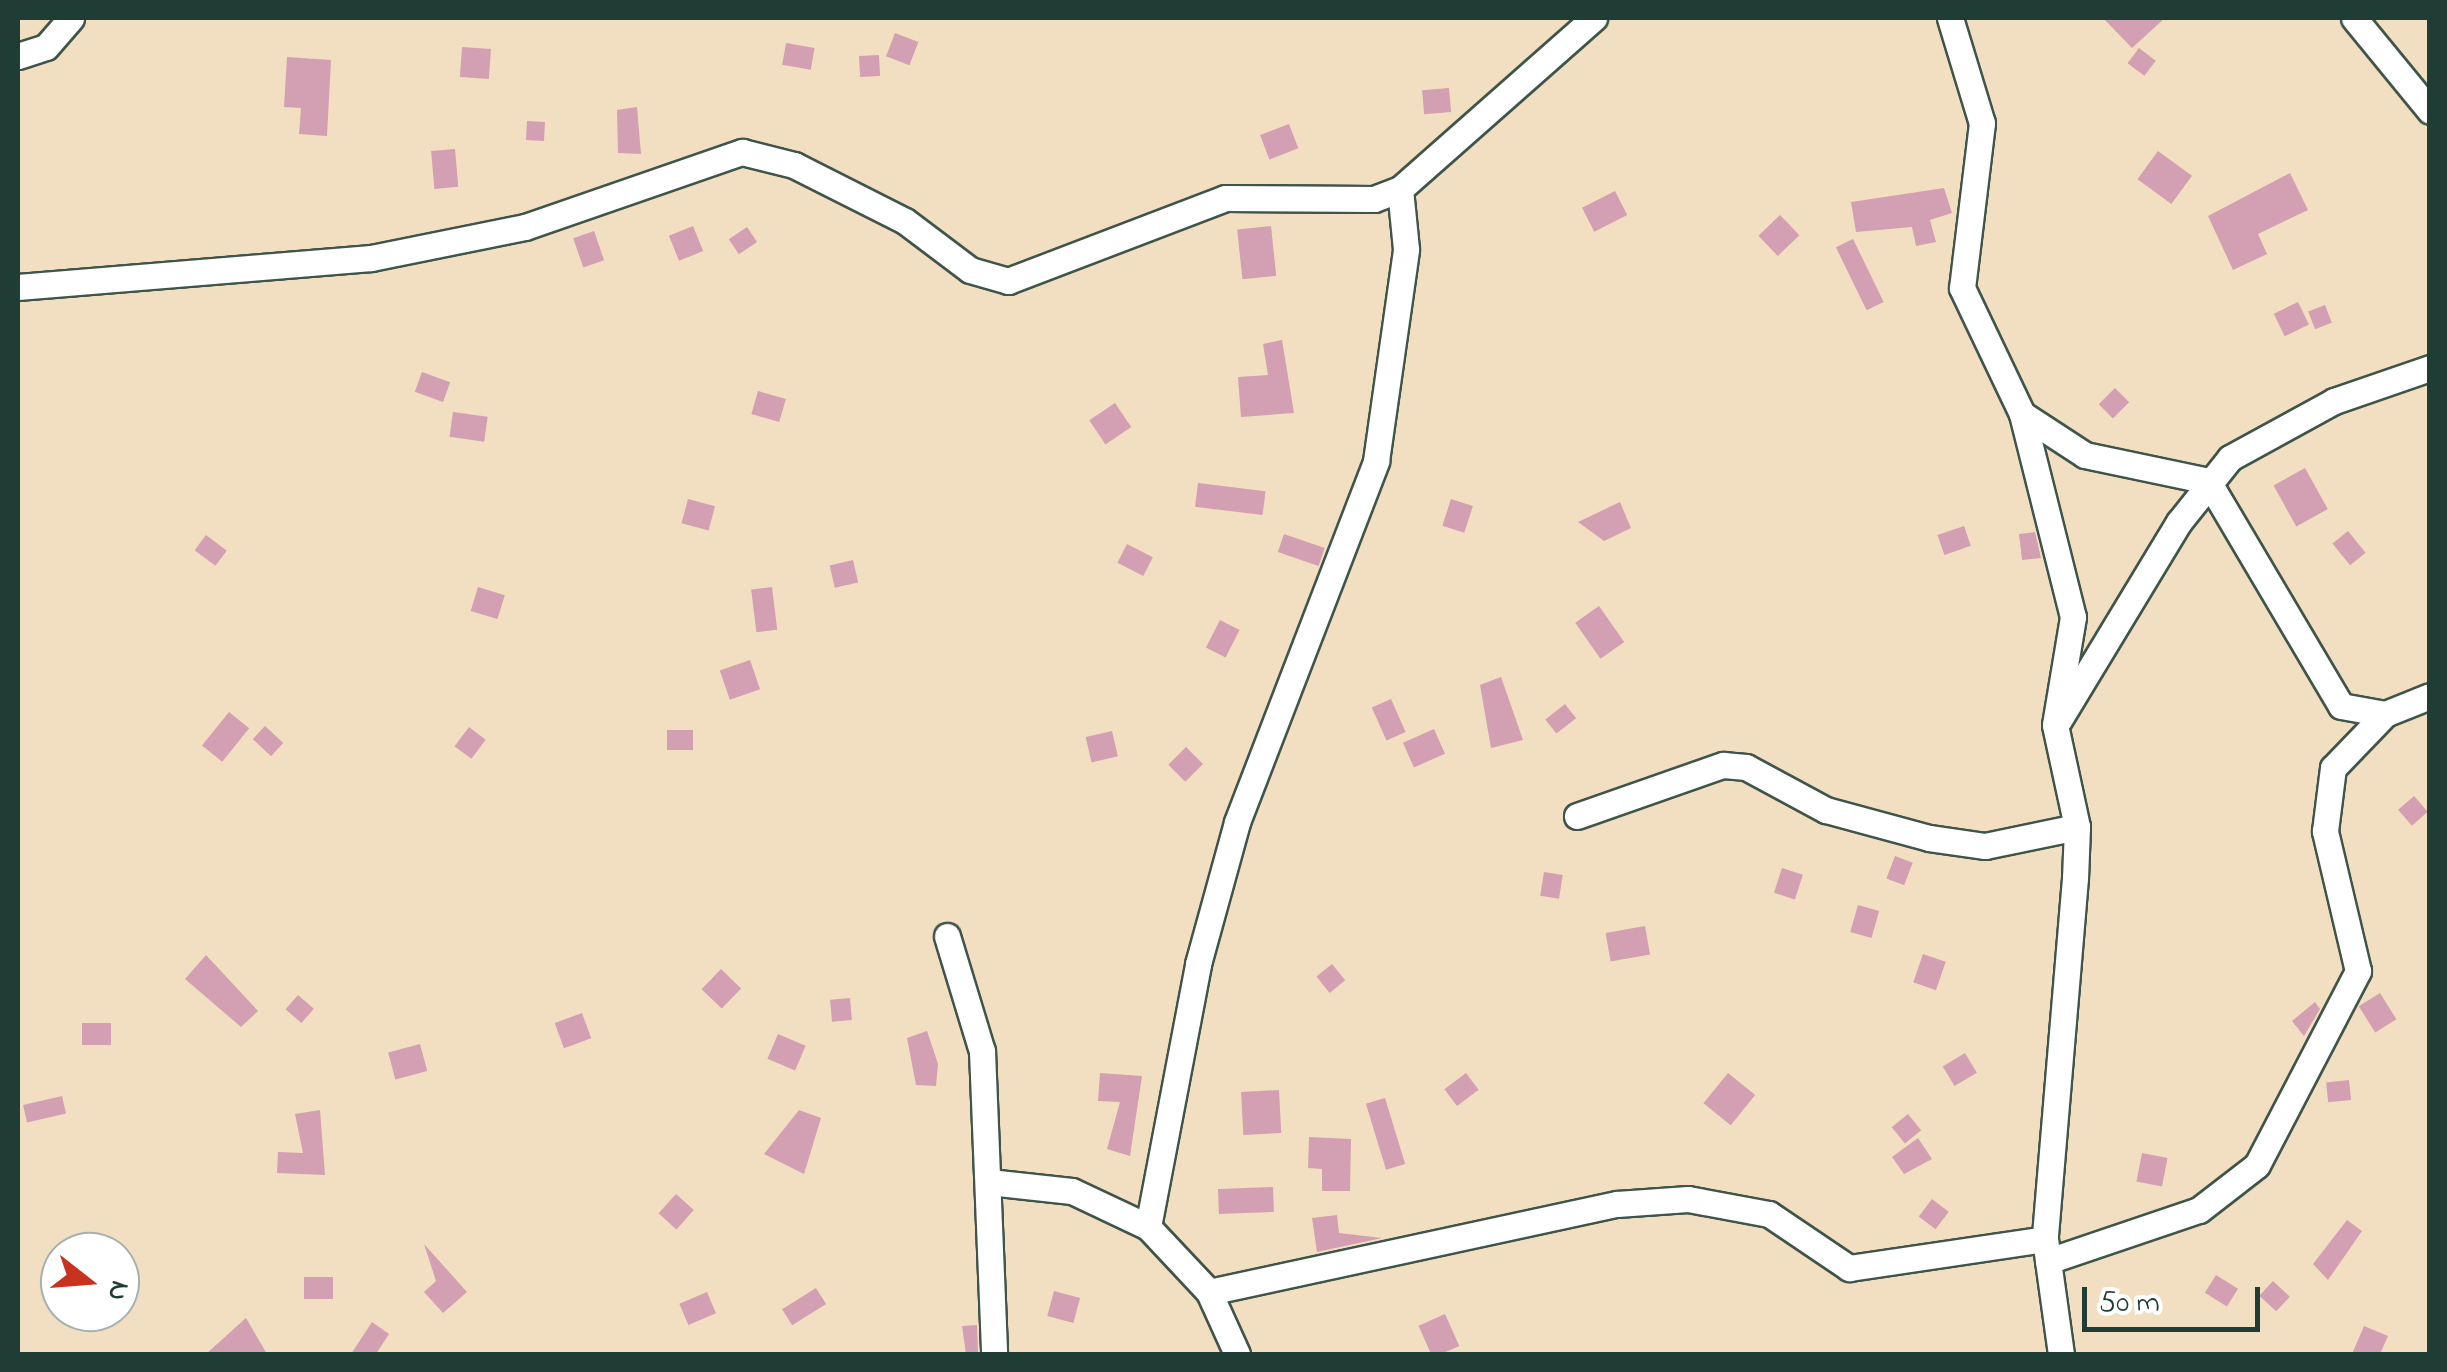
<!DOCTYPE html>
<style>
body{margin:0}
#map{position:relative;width:2447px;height:1372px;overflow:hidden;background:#f2dfc1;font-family:"Indie Flower",sans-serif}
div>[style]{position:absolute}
.building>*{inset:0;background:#d2a0b2;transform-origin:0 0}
.roads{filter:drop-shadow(2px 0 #3f5549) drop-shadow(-2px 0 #3f5549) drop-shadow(0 2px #3f5549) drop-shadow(0 -2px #3f5549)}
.minor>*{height:25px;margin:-12.5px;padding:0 12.5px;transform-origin:12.5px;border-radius:12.5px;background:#fff}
span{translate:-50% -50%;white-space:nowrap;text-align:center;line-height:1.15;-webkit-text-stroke:10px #fff;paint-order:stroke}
.frame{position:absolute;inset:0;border:20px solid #1f3d34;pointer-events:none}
.north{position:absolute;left:40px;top:1232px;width:100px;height:100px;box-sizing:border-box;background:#fff;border:2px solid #a5b1ae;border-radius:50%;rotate:107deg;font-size:28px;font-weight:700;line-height:40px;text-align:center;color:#1f3d34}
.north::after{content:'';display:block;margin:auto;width:35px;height:45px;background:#c8321e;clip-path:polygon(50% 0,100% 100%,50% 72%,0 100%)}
.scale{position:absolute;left:2082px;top:1287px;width:178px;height:45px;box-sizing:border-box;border:5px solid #1f3d34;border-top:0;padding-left:12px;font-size:30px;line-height:35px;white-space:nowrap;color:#1f3d34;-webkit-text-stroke:8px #fff;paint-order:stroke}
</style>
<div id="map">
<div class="building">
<div style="clip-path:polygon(2103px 18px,2165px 18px,2132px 48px)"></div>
<div style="left:895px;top:33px;width:25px;height:25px;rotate:21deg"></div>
<div style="left:786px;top:43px;width:29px;height:22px;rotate:10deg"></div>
<div style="left:462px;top:47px;width:29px;height:30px;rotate:4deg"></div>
<div style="left:2139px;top:48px;width:21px;height:19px;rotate:37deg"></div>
<div style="left:879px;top:55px;width:21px;height:20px;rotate:87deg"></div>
<div style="clip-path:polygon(287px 57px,331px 60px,327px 136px,299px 134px,301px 108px,284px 107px)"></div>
<div style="left:1449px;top:88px;width:24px;height:27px;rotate:85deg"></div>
<div style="clip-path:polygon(637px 107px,641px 154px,618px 153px,617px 110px)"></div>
<div style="left:527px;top:121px;width:18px;height:19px;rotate:3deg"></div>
<div style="left:1289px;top:124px;width:26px;height:31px;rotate:69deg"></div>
<div style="left:455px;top:149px;width:38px;height:24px;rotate:85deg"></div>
<div style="left:2158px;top:151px;width:42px;height:35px;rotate:36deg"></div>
<div style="clip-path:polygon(2290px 173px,2308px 210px,2258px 234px,2267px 254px,2233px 270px,2208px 216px)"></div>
<div style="clip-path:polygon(1944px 188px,1952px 213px,1930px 220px,1936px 242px,1916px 246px,1912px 227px,1856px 232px,1851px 202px)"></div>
<div style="left:1615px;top:191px;width:27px;height:37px;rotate:63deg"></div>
<div style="left:1780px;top:215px;width:28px;height:30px;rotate:46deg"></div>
<div style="left:693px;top:226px;width:27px;height:26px;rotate:68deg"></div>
<div style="left:1271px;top:226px;width:50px;height:34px;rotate:84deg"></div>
<div style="left:747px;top:227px;width:18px;height:22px;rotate:56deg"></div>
<div style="left:594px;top:231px;width:31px;height:22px;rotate:71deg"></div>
<div style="left:1853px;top:239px;width:70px;height:19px;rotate:64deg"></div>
<div style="left:2298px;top:302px;width:25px;height:27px;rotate:64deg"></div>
<div style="left:2325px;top:305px;width:19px;height:18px;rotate:69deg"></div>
<div style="clip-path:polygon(1282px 340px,1294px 413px,1241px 417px,1238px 377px,1268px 375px,1263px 344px)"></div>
<div style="left:422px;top:372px;width:30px;height:21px;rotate:20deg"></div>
<div style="left:2115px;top:388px;width:20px;height:23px;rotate:45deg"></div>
<div style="left:758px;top:391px;width:29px;height:24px;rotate:16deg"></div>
<div style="left:1115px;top:403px;width:29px;height:31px;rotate:56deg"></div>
<div style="left:453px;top:412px;width:35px;height:25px;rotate:8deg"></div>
<div style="left:2305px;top:468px;width:47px;height:36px;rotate:61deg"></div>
<div style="left:1198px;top:483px;width:68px;height:24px;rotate:7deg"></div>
<div style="left:688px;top:499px;width:28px;height:25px;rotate:15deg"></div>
<div style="left:1451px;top:499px;width:23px;height:28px;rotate:18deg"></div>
<div style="clip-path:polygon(1620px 502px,1631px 528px,1604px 541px,1578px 522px)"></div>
<div style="left:1964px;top:526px;width:21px;height:28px;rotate:71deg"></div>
<div style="left:2348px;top:531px;width:28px;height:20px;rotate:51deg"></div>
<div style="clip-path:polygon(2035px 532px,2041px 558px,2022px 560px,2019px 534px)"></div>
<div style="left:1284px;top:534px;width:43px;height:19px;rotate:19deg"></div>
<div style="left:206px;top:535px;width:26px;height:19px;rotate:37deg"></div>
<div style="left:1127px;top:544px;width:29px;height:21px;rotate:27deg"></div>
<div style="left:853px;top:560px;width:23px;height:24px;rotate:77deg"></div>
<div style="left:478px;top:587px;width:28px;height:25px;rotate:17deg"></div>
<div style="left:772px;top:587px;width:43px;height:21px;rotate:83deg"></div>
<div style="left:1599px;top:606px;width:44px;height:29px;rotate:55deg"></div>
<div style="left:1220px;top:620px;width:22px;height:31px;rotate:27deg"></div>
<div style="left:750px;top:660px;width:31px;height:32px;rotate:71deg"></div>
<div style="clip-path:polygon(1501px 677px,1523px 740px,1491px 748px,1480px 685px)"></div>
<div style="left:1391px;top:699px;width:36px;height:21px;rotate:66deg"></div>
<div style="left:1565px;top:704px;width:18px;height:25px;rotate:52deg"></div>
<div style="left:229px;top:712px;width:26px;height:43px;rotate:39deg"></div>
<div style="left:265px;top:726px;width:25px;height:18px;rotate:43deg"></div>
<div style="left:469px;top:727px;width:21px;height:24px;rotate:37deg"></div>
<div style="left:1434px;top:729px;width:27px;height:34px;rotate:66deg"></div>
<div style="left:667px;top:730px;width:26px;height:20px"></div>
<div style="left:1112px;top:731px;width:26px;height:27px;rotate:77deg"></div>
<div style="left:1186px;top:747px;width:24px;height:25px;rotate:45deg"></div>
<div style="left:2414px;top:796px;width:21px;height:21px;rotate:49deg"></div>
<div style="left:1895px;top:856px;width:19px;height:24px;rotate:21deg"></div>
<div style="left:1782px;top:868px;width:22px;height:26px;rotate:18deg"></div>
<div style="left:1544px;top:872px;width:19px;height:24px;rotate:9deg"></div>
<div style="left:1858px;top:905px;width:22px;height:28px;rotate:16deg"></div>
<div style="left:1645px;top:926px;width:29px;height:40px;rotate:80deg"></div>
<div style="left:1923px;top:954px;width:24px;height:30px;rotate:19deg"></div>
<div style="clip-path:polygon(206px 955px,258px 1011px,241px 1027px,185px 979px)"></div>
<div style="left:1332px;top:964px;width:21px;height:20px;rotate:51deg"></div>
<div style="left:721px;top:969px;width:28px;height:28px;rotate:44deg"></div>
<div style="left:2380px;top:993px;width:31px;height:25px;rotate:58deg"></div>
<div style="left:298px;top:995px;width:21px;height:19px;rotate:41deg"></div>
<div style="left:850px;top:998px;width:22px;height:20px;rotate:85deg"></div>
<div style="clip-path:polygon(2315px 1002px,2320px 1009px,2304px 1036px,2292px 1021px)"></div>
<div style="left:582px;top:1013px;width:27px;height:29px;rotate:70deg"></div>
<div style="left:82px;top:1023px;width:29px;height:22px"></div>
<div style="clip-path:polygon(927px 1031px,938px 1064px,936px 1086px,916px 1085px,907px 1038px)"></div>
<div style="left:778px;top:1034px;width:30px;height:27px;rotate:23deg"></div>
<div style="left:420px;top:1044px;width:28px;height:33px;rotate:75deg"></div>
<div style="left:1965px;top:1053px;width:23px;height:26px;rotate:59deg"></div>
<div style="clip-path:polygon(1100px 1073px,1142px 1076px,1130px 1156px,1107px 1149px,1120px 1102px,1098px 1101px)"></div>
<div style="left:1466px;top:1073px;width:21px;height:27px;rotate:53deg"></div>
<div style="left:1728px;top:1073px;width:35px;height:39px;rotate:39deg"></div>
<div style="left:2349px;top:1080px;width:20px;height:23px;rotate:84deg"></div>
<div style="left:1279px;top:1090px;width:43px;height:38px;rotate:87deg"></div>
<div style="left:62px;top:1096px;width:18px;height:40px;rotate:77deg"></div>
<div style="left:1385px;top:1098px;width:69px;height:20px;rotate:73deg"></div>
<div style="clip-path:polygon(320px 1110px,325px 1175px,277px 1173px,278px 1152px,303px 1153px,295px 1114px)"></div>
<div style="clip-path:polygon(799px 1110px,821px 1118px,804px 1174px,764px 1154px)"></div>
<div style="left:1908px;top:1114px;width:21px;height:21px;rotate:51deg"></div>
<div style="clip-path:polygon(1309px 1137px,1351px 1139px,1350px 1191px,1322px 1191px,1322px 1169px,1308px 1168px)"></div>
<div style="clip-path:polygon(1918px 1138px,1932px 1159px,1904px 1174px,1892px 1157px)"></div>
<div style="left:2142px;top:1153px;width:26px;height:29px;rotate:11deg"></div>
<div style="left:1273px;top:1187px;width:25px;height:55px;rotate:88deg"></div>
<div style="left:676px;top:1194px;width:24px;height:26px;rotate:42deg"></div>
<div style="left:1932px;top:1199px;width:21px;height:22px;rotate:37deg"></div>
<div style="clip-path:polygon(1337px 1215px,1339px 1233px,1382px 1238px,1317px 1252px,1312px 1218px)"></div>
<div style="clip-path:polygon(2347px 1220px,2362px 1231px,2328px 1280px,2313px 1264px)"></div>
<div style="clip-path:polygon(424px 1244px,467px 1292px,443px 1313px,424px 1292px,436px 1281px)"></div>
<div style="left:2216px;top:1275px;width:26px;height:21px;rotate:32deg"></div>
<div style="left:304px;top:1277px;width:29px;height:22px"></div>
<div style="left:2273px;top:1281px;width:23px;height:20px;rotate:43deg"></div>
<div style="left:816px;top:1288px;width:19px;height:40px;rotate:58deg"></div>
<div style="left:1054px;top:1291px;width:27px;height:26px;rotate:15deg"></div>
<div style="left:707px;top:1292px;width:23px;height:30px;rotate:67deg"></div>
<div style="left:1445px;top:1314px;width:35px;height:29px;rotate:66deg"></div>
<div style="clip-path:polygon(246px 1318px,267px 1354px,206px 1354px)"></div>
<div style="clip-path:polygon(372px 1322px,389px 1334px,376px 1354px,351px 1354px)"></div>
<div style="clip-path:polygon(977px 1325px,978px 1354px,966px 1354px,962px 1326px)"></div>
<div style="clip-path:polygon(2364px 1326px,2388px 1336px,2380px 1354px,2352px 1354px)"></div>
</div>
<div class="roads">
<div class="minor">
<div style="left:1950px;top:18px;width:110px;rotate:73.1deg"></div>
<div style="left:1982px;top:123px;width:166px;rotate:96.9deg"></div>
<div style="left:1962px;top:288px;width:140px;rotate:64.5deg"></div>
<div style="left:2022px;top:414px;width:209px;rotate:75.9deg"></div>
<div style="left:2073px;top:617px;width:109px;rotate:99.5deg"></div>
<div style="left:2055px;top:725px;width:104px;rotate:77.8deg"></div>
<div style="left:2077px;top:827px;width:51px;rotate:92.2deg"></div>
<div style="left:2075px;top:878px;width:362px;rotate:94.8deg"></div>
<div style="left:2045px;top:1239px;width:116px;rotate:82.1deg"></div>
<div style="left:2354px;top:18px;width:120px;rotate:50.7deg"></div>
<div style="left:18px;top:56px;width:29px;rotate:-18deg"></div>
<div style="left:46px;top:47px;width:38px;rotate:-49deg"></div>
<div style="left:18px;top:287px;width:354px;rotate:-4.7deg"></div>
<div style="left:371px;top:258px;width:157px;rotate:-11.4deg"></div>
<div style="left:525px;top:227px;width:230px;rotate:-19.1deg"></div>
<div style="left:742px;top:152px;width:54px;rotate:14deg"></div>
<div style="left:794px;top:165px;width:124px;rotate:26.8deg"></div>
<div style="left:905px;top:221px;width:81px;rotate:37deg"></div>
<div style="left:970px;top:270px;width:40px;rotate:16deg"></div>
<div style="left:1008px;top:281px;width:232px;rotate:-20.9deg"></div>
<div style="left:1225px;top:198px;width:149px;rotate:0.4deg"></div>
<div style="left:1374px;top:199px;width:28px;rotate:-21deg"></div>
<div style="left:1400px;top:189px;width:259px;rotate:-41.4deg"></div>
<div style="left:2022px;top:414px;width:75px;rotate:33.1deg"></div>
<div style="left:2085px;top:455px;width:126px;rotate:11.9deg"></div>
<div style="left:2208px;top:481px;width:261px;rotate:59.4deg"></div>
<div style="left:2341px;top:706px;width:45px;rotate:10.3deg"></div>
<div style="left:2059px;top:720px;width:232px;rotate:-58.8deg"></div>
<div style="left:2179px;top:522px;width:82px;rotate:-51.4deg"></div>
<div style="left:2230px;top:458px;width:119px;rotate:-28.7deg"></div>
<div style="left:2334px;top:401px;width:102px;rotate:-19deg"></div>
<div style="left:1577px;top:816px;width:155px;rotate:-19.3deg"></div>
<div style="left:1723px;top:765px;width:23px;rotate:5deg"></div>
<div style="left:1746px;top:767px;width:91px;rotate:28.3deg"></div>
<div style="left:1826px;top:810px;width:107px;rotate:15.2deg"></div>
<div style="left:1929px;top:838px;width:57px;rotate:8.1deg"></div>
<div style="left:1985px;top:846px;width:94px;rotate:-11.7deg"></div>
<div style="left:947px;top:936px;width:120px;rotate:73.1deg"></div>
<div style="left:982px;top:1051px;width:303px;rotate:87.7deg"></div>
<div style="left:989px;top:1182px;width:83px;rotate:6.2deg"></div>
<div style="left:1072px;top:1191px;width:84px;rotate:25.3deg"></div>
<div style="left:1148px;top:1227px;width:89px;rotate:46.8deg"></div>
<div style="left:1209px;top:1292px;width:68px;rotate:65.7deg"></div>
<div style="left:1148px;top:1227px;width:268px;rotate:-79.2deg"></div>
<div style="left:1198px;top:964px;width:147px;rotate:-74.6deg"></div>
<div style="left:1237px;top:822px;width:387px;rotate:-68.9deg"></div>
<div style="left:1376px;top:461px;width:214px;rotate:-81.9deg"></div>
<div style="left:1406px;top:249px;width:60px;rotate:-95.7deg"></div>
<div style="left:2048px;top:1261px;width:159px;rotate:-18.7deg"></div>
<div style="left:2199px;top:1210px;width:73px;rotate:-37.8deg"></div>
<div style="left:2257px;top:1165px;width:219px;rotate:-62.5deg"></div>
<div style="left:2358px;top:971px;width:144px;rotate:-103.3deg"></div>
<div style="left:2325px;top:831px;width:64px;rotate:-82.8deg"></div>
<div style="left:2333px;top:768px;width:75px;rotate:-46.1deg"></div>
<div style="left:2385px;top:714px;width:48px;rotate:-21.8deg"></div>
<div style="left:1209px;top:1292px;width:417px;rotate:-12.2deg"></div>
<div style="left:1617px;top:1204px;width:71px;rotate:-4deg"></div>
<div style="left:1688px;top:1199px;width:82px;rotate:10.5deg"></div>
<div style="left:1769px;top:1214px;width:97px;rotate:34deg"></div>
<div style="left:1849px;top:1268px;width:198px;rotate:-8.4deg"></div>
</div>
</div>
<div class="frame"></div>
<div class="north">N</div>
<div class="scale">50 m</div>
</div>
